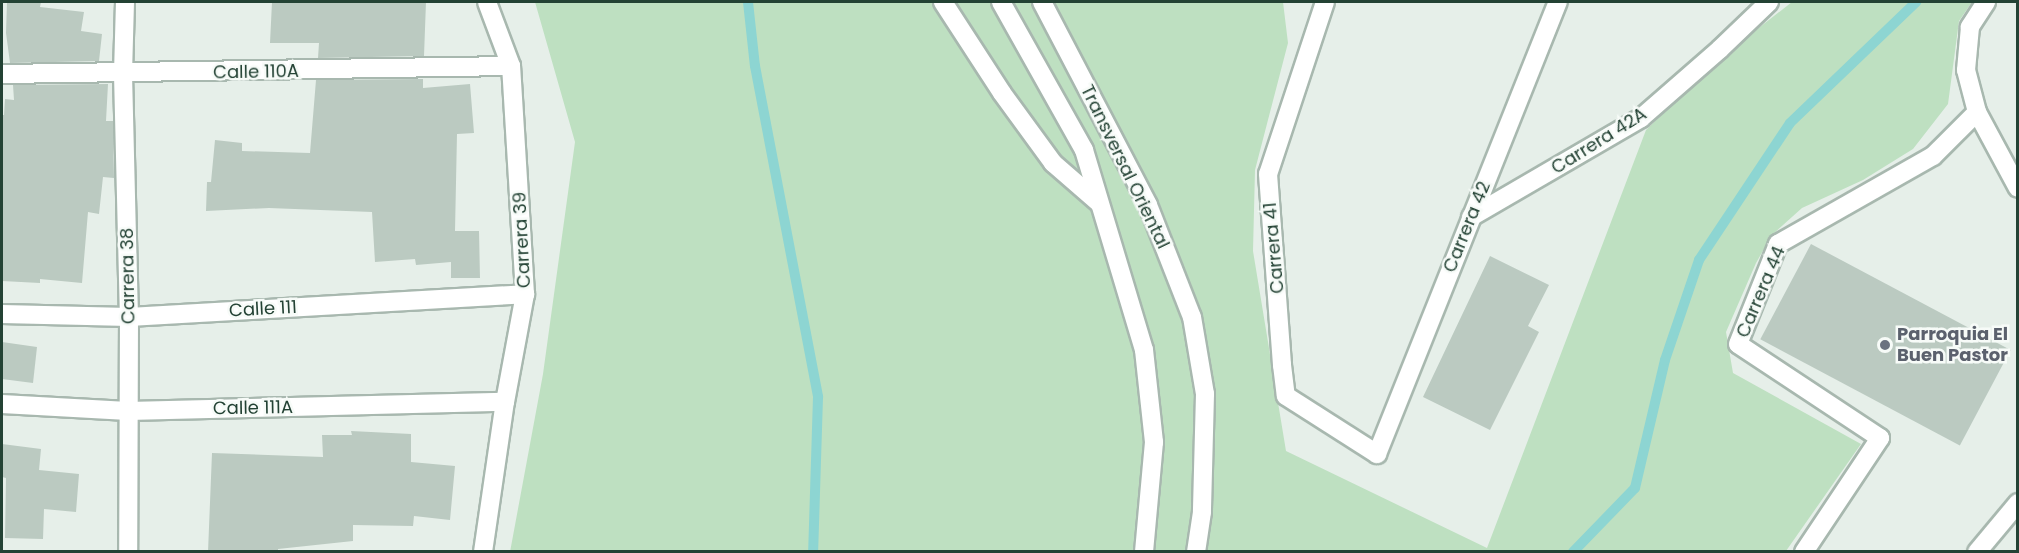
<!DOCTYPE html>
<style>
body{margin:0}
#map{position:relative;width:2019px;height:553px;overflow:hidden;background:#e6efe9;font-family:Poppins,sans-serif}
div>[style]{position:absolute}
.green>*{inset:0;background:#bee0c1}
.stream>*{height:10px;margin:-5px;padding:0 5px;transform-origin:5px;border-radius:5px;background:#8dd5d2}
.building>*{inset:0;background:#bbcac1;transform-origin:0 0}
.roads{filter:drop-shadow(2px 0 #a8b8af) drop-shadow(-2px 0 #a8b8af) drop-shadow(0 2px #a8b8af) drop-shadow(0 -2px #a8b8af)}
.street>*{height:18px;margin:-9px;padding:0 9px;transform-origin:9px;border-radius:9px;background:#fff}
.secondary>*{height:18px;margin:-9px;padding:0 9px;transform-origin:9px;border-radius:9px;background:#fff}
.dots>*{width:16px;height:16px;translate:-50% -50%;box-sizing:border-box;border:3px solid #f7fbf8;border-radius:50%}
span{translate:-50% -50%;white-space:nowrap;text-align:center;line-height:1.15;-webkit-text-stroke:5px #f7fbf8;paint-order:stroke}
.street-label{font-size:18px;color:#234234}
.worship-label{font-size:18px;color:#5b616d;font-weight:700}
.left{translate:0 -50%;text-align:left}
.frame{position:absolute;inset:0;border:3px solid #234234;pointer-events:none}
</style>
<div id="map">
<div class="green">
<div style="clip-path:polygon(535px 2px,1283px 2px,1288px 43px,1255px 170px,1253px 251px,1286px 451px,1487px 548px,1646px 130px,1719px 59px,1792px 2px,1972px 2px,1959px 21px,1948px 104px,1913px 149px,1863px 180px,1802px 208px,1772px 235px,1756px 263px,1726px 332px,1733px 373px,1861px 444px,1786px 551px,510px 552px,543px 374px,575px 142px)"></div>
</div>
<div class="stream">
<div style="left:748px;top:2px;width:64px;rotate:83.8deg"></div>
<div style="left:755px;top:66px;width:337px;rotate:79.2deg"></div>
<div style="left:818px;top:397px;width:155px;rotate:91.8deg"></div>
<div style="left:1573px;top:552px;width:89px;rotate:-45.9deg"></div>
<div style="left:1635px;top:488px;width:131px;rotate:-76.8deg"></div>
<div style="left:1665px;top:360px;width:106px;rotate:-71.2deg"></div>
<div style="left:1699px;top:260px;width:164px;rotate:-56.4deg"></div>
<div style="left:1790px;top:123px;width:175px;rotate:-43.8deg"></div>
</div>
<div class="building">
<div style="clip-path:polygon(7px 2px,41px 2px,40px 7px,84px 12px,81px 31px,102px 34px,99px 61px,10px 63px,6px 33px)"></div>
<div style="clip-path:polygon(272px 2px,426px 2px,424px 56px,318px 58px,319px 43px,270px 43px)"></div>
<div style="clip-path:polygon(423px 79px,423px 88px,470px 84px,474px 133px,457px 134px,455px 231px,479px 231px,480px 278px,451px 278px,451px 262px,416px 265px,415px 259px,375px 262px,372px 212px,269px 208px,206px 211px,207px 182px,211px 182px,215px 140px,242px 143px,242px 151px,310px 153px,316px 80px)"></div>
<div style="clip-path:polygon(108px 84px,106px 121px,113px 121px,114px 178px,103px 177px,99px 214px,88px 212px,82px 283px,40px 279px,40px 283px,2px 281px,2px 115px,4px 115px,5px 99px,14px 100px,13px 85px)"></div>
<div style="left:1811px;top:244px;width:226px;height:108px;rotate:28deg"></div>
<div style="clip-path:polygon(1490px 256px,1549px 285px,1528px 326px,1539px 332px,1490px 430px,1423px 397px)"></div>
<div style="clip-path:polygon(2px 342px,37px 347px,33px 383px,2px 379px)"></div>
<div style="clip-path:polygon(351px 431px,411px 434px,411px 462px,455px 466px,450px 520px,414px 516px,413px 526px,353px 525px,353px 541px,278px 549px,278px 552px,208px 552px,212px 453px,323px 457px,322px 435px,352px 435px)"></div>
<div style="clip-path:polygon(2px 444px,41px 449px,39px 470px,79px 474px,76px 512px,44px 509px,43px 539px,5px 538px,6px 478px,2px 477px)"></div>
</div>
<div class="roads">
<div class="street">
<div style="left:125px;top:2px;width:72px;rotate:91.6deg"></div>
<div style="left:123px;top:74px;width:243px;rotate:88.6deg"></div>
<div style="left:129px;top:317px;width:235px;rotate:90.2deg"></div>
<div style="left:1325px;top:2px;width:181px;rotate:108.3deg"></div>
<div style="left:1268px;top:174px;width:192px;rotate:85.8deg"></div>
<div style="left:1282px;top:365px;width:31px;rotate:83deg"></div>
<div style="left:1286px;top:396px;width:108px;rotate:32.5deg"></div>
<div style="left:1377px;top:454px;width:487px;rotate:-68.2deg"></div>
<div style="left:1986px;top:2px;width:30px;rotate:123deg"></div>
<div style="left:1970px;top:27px;width:43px;rotate:95.3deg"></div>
<div style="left:1966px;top:70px;width:43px;rotate:75.3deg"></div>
<div style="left:1977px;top:112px;width:86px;rotate:61.7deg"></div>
<div style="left:2px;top:74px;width:509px;rotate:-0.9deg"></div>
<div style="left:1471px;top:217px;width:197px;rotate:-30.2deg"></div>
<div style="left:1641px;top:118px;width:105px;rotate:-41.1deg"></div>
<div style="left:1720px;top:49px;width:68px;rotate:-43.8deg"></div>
<div style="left:2px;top:314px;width:127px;rotate:1.4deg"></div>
<div style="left:129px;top:317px;width:397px;rotate:-3.3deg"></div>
<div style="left:2px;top:404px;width:126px;rotate:3.2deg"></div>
<div style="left:128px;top:411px;width:377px;rotate:-1.4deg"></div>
<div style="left:483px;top:552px;width:152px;rotate:-81.7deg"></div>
<div style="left:505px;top:402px;width:110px;rotate:-79.5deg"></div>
<div style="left:525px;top:294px;width:228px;rotate:-93.5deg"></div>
<div style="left:511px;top:66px;width:68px;rotate:-110.6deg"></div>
<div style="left:1804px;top:552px;width:137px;rotate:-56.3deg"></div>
<div style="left:1880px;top:438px;width:170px;rotate:-146.5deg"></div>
<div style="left:1738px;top:344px;width:108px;rotate:-68.2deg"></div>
<div style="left:1778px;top:244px;width:178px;rotate:-29.6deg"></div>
<div style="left:1933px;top:156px;width:62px;rotate:-45deg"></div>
<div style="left:1977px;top:552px;width:64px;rotate:-50.1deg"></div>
</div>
<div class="secondary">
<div style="left:943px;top:2px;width:108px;rotate:57deg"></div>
<div style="left:1002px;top:93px;width:87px;rotate:53.9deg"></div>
<div style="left:1053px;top:163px;width:61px;rotate:41deg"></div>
<div style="left:1001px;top:2px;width:170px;rotate:60.7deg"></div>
<div style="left:1084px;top:150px;width:209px;rotate:73.3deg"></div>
<div style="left:1144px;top:350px;width:93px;rotate:83.8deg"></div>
<div style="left:1154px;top:442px;width:110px;rotate:95.2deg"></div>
<div style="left:1042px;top:2px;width:229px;rotate:62.4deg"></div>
<div style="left:1148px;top:205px;width:120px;rotate:68.6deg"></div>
<div style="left:1192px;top:317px;width:78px;rotate:80.4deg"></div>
<div style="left:1205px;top:394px;width:118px;rotate:91.5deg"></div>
<div style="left:1202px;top:512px;width:40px;rotate:98.5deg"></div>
</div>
</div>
<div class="dots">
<div style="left:1885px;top:345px;background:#6b7280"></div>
</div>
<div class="street-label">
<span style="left:256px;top:72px;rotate:-1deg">Calle 110A</span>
<span style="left:1599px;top:141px;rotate:-32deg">Carrera 42A</span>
<span style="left:1125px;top:167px;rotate:64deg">Transversal Oriental</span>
<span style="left:1467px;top:227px;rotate:-68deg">Carrera 42</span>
<span style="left:522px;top:240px;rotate:-93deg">Carrera 39</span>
<span style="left:1274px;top:248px;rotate:-95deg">Carrera 41</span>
<span style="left:128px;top:276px;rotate:-91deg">Carrera 38</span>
<span style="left:1761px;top:292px;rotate:-67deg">Carrera 44</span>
<span style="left:263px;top:309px;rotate:-3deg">Calle 111</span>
<span style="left:253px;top:408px;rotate:-1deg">Calle 111A</span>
</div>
<div class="worship-label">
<span class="left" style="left:1897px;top:345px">Parroquia El<br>Buen Pastor</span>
</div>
<div class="frame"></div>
</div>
